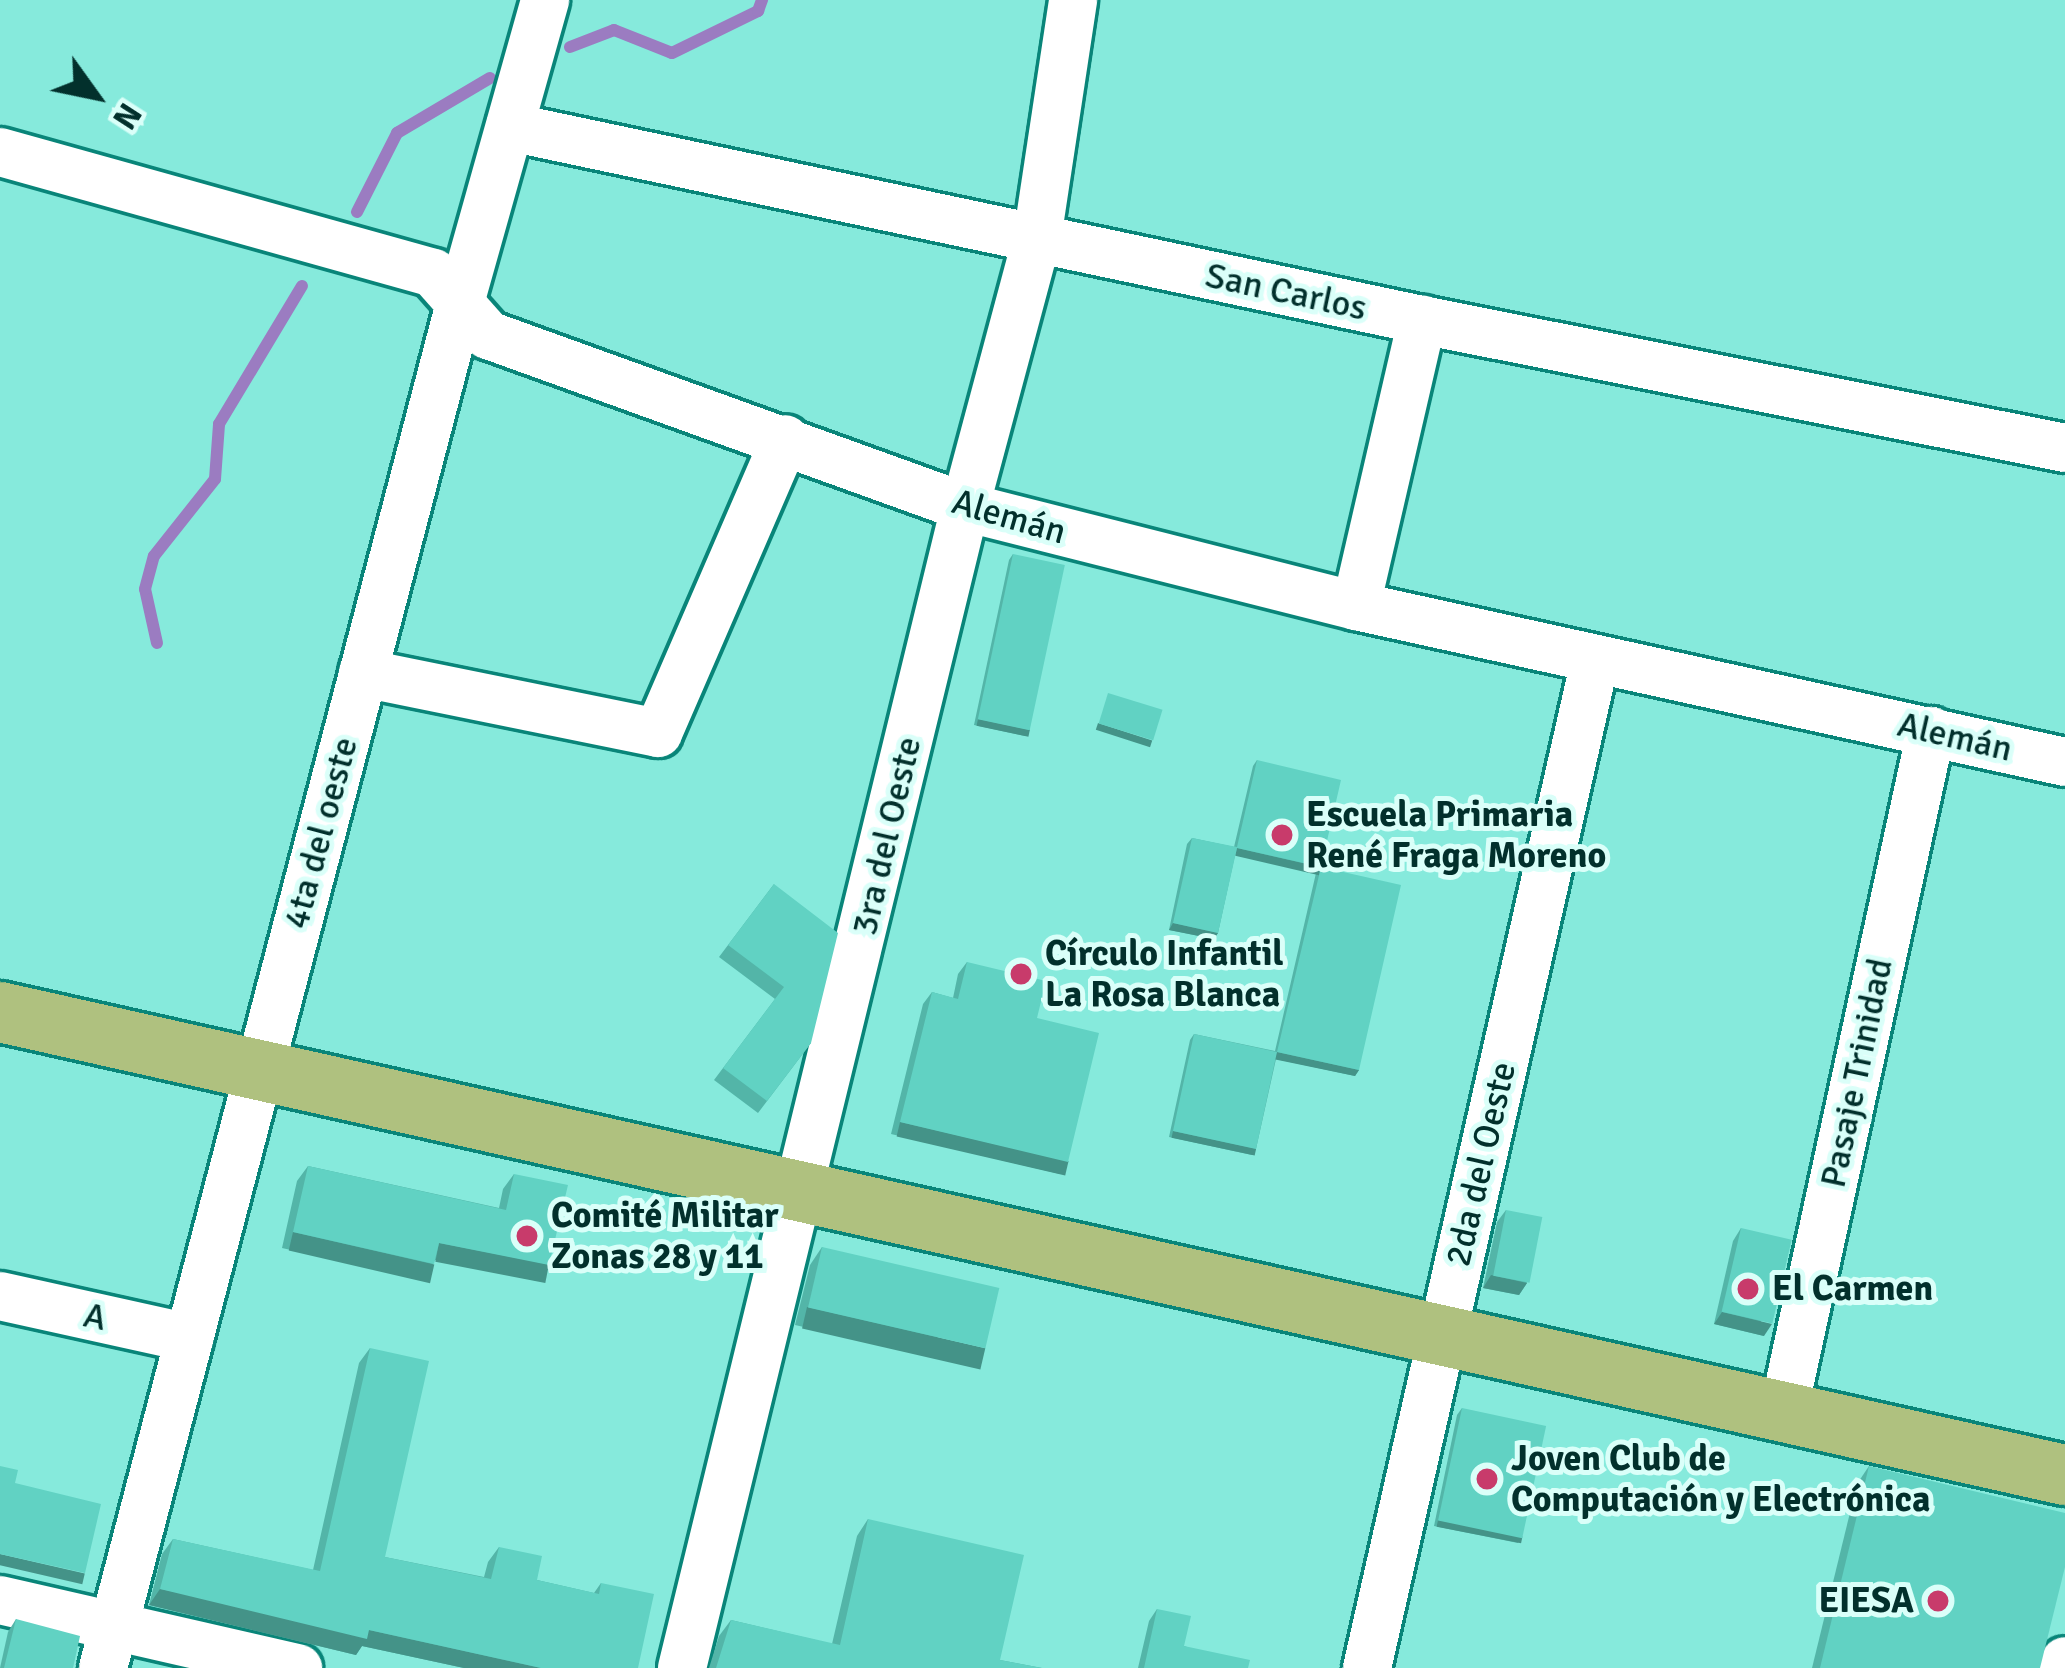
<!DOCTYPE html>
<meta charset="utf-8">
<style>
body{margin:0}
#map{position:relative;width:2065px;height:1668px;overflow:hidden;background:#86eadc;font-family:Signika,sans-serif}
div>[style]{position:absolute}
.stream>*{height:12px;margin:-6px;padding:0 6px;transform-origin:6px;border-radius:6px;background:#9b7cc1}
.roads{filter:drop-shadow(3px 0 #098579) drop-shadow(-3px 0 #098579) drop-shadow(0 3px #098579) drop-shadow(0 -3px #098579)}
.minor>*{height:48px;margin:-24px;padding:0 24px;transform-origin:24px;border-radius:24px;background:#fff}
.major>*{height:60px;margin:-30px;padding:0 30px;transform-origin:30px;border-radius:30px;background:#afc17f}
.wall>*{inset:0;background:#53b5a8}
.shaded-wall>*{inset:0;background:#449388;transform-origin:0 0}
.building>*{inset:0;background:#61d2c3;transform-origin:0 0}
.dots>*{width:33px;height:33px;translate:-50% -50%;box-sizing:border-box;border:6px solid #dafff9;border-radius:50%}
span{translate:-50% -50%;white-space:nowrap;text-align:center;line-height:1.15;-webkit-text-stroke:10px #dafff9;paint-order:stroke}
.street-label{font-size:36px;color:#02302c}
.poi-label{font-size:36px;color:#02302c;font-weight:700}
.left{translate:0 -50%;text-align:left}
.right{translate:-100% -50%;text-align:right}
.north{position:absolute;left:36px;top:36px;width:120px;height:120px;-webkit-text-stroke:9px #dafff9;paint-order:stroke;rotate:123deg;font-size:33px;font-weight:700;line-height:48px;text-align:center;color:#02302c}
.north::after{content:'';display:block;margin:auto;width:42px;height:54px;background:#02302c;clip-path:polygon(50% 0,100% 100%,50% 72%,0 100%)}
</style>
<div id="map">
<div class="stream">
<div style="left:570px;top:47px;width:47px;rotate:-21.1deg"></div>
<div style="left:614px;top:30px;width:62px;rotate:21.6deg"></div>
<div style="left:672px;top:53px;width:96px;rotate:-26deg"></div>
<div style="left:758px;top:11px;width:12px;rotate:-70deg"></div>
<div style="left:357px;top:212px;width:89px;rotate:-63.1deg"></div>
<div style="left:397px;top:133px;width:108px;rotate:-30.6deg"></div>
<div style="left:157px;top:643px;width:55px;rotate:-102.5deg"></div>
<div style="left:145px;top:589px;width:34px;rotate:-75deg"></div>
<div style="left:154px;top:556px;width:98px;rotate:-51.6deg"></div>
<div style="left:215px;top:479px;width:55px;rotate:-85.8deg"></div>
<div style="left:219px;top:424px;width:161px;rotate:-59deg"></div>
</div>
<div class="roads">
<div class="minor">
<div style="left:510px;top:127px;width:932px;rotate:11.95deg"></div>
<div style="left:1422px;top:320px;width:656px;rotate:11.26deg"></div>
<div style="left:0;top:152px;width:450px;rotate:15.6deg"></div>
<div style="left:433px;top:273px;width:83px;rotate:48.4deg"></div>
<div style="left:488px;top:335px;width:507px;rotate:19.83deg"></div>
<div style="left:965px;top:507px;width:403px;rotate:14.2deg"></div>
<div style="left:1356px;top:606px;width:726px;rotate:12.41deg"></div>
<div style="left:1356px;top:606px;width:294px;rotate:-77deg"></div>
<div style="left:363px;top:673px;width:301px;rotate:11.5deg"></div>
<div style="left:658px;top:733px;width:320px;rotate:-66.6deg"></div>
<div style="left:0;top:1296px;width:194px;rotate:12.5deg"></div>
<div style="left:1783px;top:1414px;width:699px;rotate:-77.77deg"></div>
<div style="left:0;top:1600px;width:306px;rotate:12.9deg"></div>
<div style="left:103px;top:1668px;width:1411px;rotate:-75.34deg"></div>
<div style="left:460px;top:303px;width:315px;rotate:-74.3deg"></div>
<div style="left:682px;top:1668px;width:1195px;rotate:-76.3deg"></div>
<div style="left:965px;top:507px;width:278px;rotate:-75deg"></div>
<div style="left:1037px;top:239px;width:242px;rotate:-81.4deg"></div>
<div style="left:1367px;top:1668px;width:1033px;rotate:-77.25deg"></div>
<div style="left:2063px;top:1668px;width:7px;rotate:-74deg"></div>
</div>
<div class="major">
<div style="left:0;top:1012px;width:2116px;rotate:12.64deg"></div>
</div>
</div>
<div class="wall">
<div style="clip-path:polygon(1013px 554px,1030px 730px,1025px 736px,974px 725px,1009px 560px)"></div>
<div style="clip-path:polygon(1257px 760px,1321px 867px,1359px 1070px,1355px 1076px,1276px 1059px,1256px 1149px,1252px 1155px,1169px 1137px,1190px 1040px,1194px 1034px,1275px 1051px,1316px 873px,1235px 855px,1218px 933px,1214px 939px,1169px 930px,1187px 844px,1192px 838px,1234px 847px,1253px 766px)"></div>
<div style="clip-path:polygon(774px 884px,811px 1043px,758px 1113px,714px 1080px,775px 999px,719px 957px)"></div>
<div style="clip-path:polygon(967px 962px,1037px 1018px,1068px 1162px,1060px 1174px,891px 1134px,923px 1004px,932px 992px,953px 998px,958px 974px)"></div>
<div style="clip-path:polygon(308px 1166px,499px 1208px,503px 1189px,514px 1174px,538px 1281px,435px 1260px,423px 1280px,282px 1248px,297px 1181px)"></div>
<div style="clip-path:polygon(1506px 1210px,1527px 1283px,1519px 1295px,1483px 1288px,1497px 1222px)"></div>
<div style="clip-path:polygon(1741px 1228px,1764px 1336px,1714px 1324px,1733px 1241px)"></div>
<div style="clip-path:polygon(822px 1247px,973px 1365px,795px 1325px,810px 1265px)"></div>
<div style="clip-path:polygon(370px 1348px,385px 1557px,484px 1577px,488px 1562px,499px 1547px,537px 1580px,594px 1593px,601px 1583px,638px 1668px,464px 1668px,362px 1646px,356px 1655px,149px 1605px,162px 1554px,173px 1539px,313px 1570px,359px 1363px)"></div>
<div style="clip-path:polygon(1462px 1408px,1522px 1537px,1518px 1543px,1434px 1526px,1457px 1415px)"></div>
<div style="clip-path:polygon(1869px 1466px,2040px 1668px,1812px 1668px,1857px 1484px)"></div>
<div style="clip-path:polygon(868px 1519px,1000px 1660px,1042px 1668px,709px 1668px,719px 1636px,731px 1620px,832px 1644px,857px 1536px)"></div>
<div style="clip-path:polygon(1157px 1609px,1184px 1646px,1248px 1668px,1138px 1668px,1149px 1621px)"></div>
<div style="clip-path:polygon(16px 1619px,73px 1668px,0 1668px,8px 1632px)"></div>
</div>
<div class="shaded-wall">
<div style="left:978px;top:719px;width:53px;height:7px;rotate:12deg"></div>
<div style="left:1098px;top:723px;width:57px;height:7px;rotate:18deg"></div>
<div style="left:1237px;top:848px;width:86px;height:8px;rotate:13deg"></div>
<div style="clip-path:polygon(1173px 923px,1218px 933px,1214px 939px,1169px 930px)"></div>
<div style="clip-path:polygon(1277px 1052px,1359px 1070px,1355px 1076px,1273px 1059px)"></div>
<div style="left:900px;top:1122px;width:173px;height:15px;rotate:13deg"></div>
<div style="left:1173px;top:1131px;width:85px;height:7px;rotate:12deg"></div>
<div style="left:293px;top:1232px;width:145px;height:19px;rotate:13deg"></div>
<div style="left:439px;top:1243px;width:112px;height:19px;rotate:11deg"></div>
<div style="clip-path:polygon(1491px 1275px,1527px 1283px,1519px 1295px,1483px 1288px)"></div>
<div style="left:807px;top:1307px;width:183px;height:22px;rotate:13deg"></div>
<div style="clip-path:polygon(1722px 1312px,1772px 1324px,1764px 1336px,1714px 1324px)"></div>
<div style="left:1438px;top:1520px;width:86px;height:7px;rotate:11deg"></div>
<div style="left:0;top:1554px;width:87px;height:11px;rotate:13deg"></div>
<div style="clip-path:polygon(160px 1589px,369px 1630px,541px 1668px,464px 1668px,362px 1646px,356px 1655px,149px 1605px)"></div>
</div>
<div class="building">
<div style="left:1013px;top:554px;width:53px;height:169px;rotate:12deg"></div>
<div style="left:1108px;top:693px;width:57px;height:32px;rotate:17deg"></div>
<div style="clip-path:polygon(1257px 760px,1341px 780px,1321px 867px,1401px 885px,1359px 1070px,1277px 1052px,1256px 1149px,1173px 1131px,1194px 1034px,1277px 1052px,1321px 867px,1237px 848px,1218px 933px,1173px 923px,1192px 838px,1237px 847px)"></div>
<div style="clip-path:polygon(774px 884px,838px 933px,811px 1043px,767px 1101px,723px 1068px,784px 987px,728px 945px)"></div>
<div style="clip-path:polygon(967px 962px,1046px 981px,1037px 1018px,1099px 1033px,1068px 1162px,900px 1122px,932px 992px,958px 999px)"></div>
<div style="clip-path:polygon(308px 1166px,506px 1210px,514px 1174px,568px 1185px,549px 1265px,439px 1243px,434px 1264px,293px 1232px)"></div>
<div style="left:1506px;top:1210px;width:37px;height:67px;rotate:11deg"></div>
<div style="left:1741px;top:1228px;width:52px;height:86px;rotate:13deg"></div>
<div style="left:822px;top:1247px;width:182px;height:62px;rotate:13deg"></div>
<div style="clip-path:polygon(370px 1348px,429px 1361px,385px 1557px,491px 1579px,499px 1547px,542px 1556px,537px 1580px,599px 1594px,601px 1583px,654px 1594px,638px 1668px,541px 1668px,369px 1630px,367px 1639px,160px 1589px,173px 1539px,320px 1571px)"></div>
<div style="left:1462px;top:1408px;width:86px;height:115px;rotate:12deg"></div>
<div style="clip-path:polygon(0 1466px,18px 1470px,15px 1483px,101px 1504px,85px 1573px,0 1554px)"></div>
<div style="clip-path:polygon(1869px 1466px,2065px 1513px,2065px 1567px,2040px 1668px,1820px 1668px)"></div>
<div style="clip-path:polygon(868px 1519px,1024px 1555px,1000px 1660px,1042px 1668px,716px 1668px,731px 1620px,840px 1645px)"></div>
<div style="clip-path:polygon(1157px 1609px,1191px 1616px,1184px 1646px,1250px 1660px,1248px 1668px,1144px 1668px)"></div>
<div style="clip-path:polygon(16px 1619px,80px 1636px,73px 1668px,4px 1668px)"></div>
</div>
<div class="dots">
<div style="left:1282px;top:835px;background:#c83b6b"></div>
<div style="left:1021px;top:974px;background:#c83b6b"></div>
<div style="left:527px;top:1236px;background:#c83b6b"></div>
<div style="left:1748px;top:1289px;background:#c83b6b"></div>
<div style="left:1487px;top:1479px;background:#c83b6b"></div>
<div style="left:1938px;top:1601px;background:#c83b6b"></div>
</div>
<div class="street-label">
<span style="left:1286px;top:292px;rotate:12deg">San Carlos</span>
<span style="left:1009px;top:517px;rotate:16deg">Alemán</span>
<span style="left:1955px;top:737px;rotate:13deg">Alemán</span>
<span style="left:321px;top:833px;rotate:-75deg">4ta del oeste</span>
<span style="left:887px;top:836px;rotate:-77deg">3ra del Oeste</span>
<span style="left:1857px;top:1073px;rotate:-78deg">Pasaje Trinidad</span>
<span style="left:1481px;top:1164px;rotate:-77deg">2da del Oeste</span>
<span style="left:95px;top:1317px;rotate:12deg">A</span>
</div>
<div class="poi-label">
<span class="left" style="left:1306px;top:835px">Escuela Primaria<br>René Fraga Moreno</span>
<span class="left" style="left:1045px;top:974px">Círculo Infantil<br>La Rosa Blanca</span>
<span class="left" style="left:551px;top:1236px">Comité Militar<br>Zonas 28 y 11</span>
<span class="left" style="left:1772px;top:1289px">El Carmen</span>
<span class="left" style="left:1511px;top:1479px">Joven Club de<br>Computación y Electrónica</span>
<span class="right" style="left:1914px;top:1601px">EIESA</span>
</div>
<div class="north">N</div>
</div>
